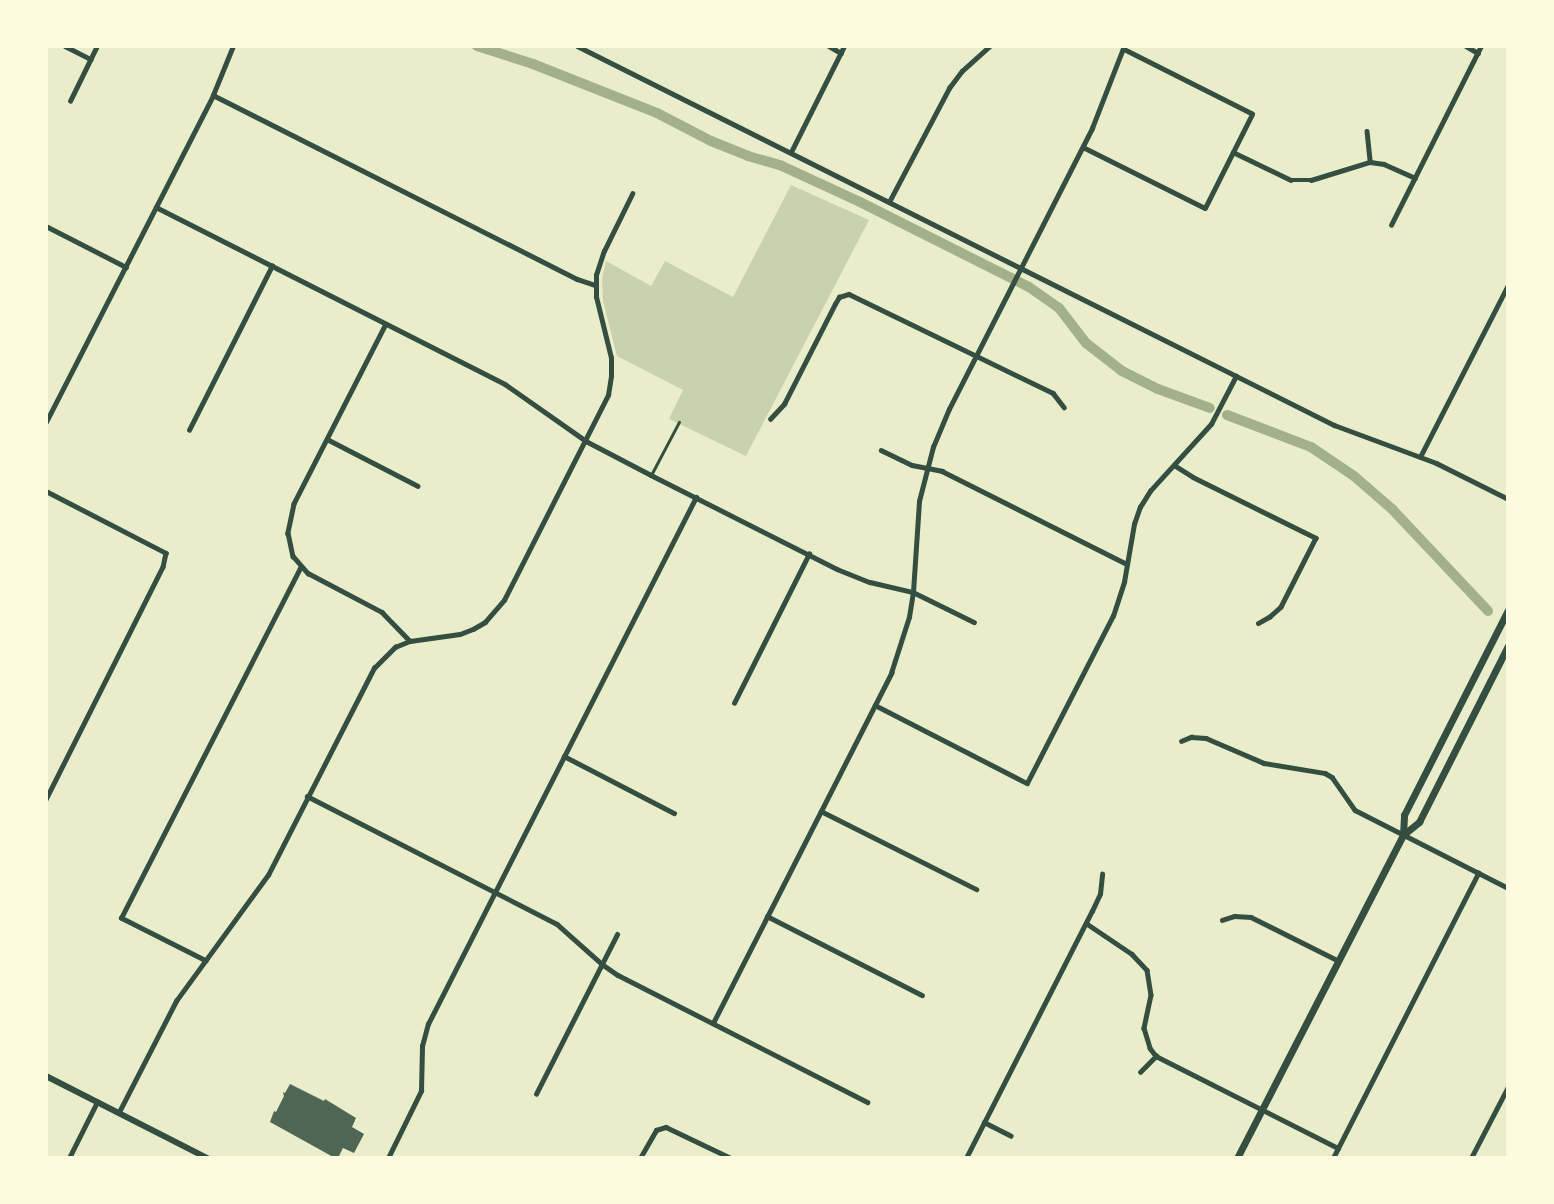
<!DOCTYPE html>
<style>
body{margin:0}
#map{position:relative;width:1554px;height:1204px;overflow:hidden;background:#e9edc9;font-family:"PT Sans",sans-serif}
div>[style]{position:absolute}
.green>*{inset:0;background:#cad2ad}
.canal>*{height:10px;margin:-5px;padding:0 5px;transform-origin:5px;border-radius:5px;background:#a3b18a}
.building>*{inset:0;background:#4f6655}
.pedestrian>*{height:3px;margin:-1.5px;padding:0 1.5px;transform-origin:1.5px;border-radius:1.5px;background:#344e41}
.minor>*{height:4.5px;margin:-2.25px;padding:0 2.25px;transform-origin:2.25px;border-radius:2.25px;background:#344e41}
.tertiary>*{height:5px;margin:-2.5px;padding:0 2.5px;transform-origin:2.5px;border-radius:2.5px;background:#344e41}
.secondary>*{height:6px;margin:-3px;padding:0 3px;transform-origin:3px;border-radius:3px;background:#344e41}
.primary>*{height:7px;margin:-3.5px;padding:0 3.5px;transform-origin:3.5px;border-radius:3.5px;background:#344e41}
span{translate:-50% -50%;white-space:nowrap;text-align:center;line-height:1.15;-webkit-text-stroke:6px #fefae0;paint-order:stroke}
.frame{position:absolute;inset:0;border:48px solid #fefae0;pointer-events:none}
</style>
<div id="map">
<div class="green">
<div style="clip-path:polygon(791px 185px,869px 220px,746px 456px,669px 419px,683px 390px,617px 356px,603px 301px,602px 279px,606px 261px,651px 286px,665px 261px,733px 297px)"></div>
</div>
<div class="canal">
<div style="left:477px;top:46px;width:59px;rotate:17.8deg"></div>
<div style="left:533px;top:64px;width:133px;rotate:21.6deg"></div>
<div style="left:657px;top:113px;width:61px;rotate:27.4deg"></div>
<div style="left:711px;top:141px;width:40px;rotate:22deg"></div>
<div style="left:748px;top:156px;width:35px;rotate:16deg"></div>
<div style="left:782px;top:166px;width:86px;rotate:24.8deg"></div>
<div style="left:860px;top:202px;width:189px;rotate:26.7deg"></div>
<div style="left:1029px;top:287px;width:37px;rotate:35deg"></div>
<div style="left:1059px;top:308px;width:44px;rotate:52.4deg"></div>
<div style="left:1086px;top:343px;width:46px;rotate:37.9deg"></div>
<div style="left:1122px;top:371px;width:40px;rotate:26.6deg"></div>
<div style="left:1158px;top:389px;width:55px;rotate:20.1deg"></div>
<div style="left:1227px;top:415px;width:90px;rotate:20.9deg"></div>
<div style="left:1311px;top:447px;width:52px;rotate:34deg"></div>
<div style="left:1354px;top:476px;width:50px;rotate:41deg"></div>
<div style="left:1392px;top:509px;width:140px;rotate:46.7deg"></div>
</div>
<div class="building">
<div style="clip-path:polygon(290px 1084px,324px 1101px,325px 1099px,356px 1118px,352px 1127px,364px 1134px,354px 1153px,343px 1148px,338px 1158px,335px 1158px,270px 1122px,274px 1111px,276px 1112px,284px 1096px,283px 1092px,285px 1093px)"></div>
</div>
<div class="pedestrian">
<div style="left:651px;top:475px;width:60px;rotate:-62.2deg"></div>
</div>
<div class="minor">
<div style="left:65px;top:46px;width:29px;rotate:27deg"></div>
<div style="left:829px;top:46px;width:14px;rotate:30deg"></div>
<div style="left:1466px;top:46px;width:14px;rotate:30deg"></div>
<div style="left:213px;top:95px;width:408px;rotate:26.8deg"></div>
<div style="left:577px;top:279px;width:19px;rotate:18deg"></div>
<div style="left:70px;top:101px;width:61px;rotate:-63.9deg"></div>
<div style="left:1367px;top:131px;width:31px;rotate:84deg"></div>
<div style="left:1083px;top:147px;width:136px;rotate:26.6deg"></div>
<div style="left:1205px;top:208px;width:105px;rotate:-63.4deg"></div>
<div style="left:1252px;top:114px;width:144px;rotate:-153.3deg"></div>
<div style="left:791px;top:152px;width:119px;rotate:-63.4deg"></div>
<div style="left:1233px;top:152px;width:64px;rotate:25.8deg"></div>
<div style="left:1291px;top:180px;width:20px"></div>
<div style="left:1311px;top:180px;width:62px;rotate:-17deg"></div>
<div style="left:1370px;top:162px;width:14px;rotate:8deg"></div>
<div style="left:1384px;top:164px;width:34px;rotate:24deg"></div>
<div style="left:889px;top:202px;width:129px;rotate:-62.2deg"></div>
<div style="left:949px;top:88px;width:21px;rotate:-53deg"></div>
<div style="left:962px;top:71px;width:38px;rotate:-42deg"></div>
<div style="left:156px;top:207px;width:391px;rotate:26.9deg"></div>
<div style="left:505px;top:384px;width:99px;rotate:35.1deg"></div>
<div style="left:586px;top:441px;width:73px;rotate:27.6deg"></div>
<div style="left:651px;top:475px;width:208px;rotate:26.8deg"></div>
<div style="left:837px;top:569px;width:35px;rotate:22deg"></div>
<div style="left:870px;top:582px;width:44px;rotate:13.1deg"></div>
<div style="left:913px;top:592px;width:68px;rotate:26.2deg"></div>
<div style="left:1391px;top:225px;width:200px;rotate:-63.3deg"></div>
<div style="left:46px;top:226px;width:90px;rotate:27.1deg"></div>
<div style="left:386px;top:324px;width:202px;rotate:117.1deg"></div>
<div style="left:294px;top:504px;width:30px;rotate:102deg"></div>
<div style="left:288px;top:533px;width:24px;rotate:78deg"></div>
<div style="left:293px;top:556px;width:23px;rotate:49deg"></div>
<div style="left:308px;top:573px;width:84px;rotate:27.8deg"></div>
<div style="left:382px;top:612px;width:40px;rotate:46deg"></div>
<div style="left:770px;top:419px;width:21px;rotate:-47deg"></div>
<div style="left:784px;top:404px;width:112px;rotate:-63deg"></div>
<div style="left:835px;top:304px;width:8px;rotate:-60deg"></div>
<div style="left:839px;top:297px;width:10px;rotate:-17deg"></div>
<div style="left:849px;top:294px;width:227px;rotate:25.9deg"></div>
<div style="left:1053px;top:393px;width:18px;rotate:52deg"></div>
<div style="left:46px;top:422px;width:367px;rotate:-62.9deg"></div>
<div style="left:213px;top:95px;width:53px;rotate:-67.8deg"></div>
<div style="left:189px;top:430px;width:184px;rotate:-63.2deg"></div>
<div style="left:327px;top:439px;width:102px;rotate:27.3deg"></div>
<div style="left:881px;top:450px;width:34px;rotate:26deg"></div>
<div style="left:912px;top:465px;width:31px;rotate:11deg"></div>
<div style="left:942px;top:471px;width:207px;rotate:26.7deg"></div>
<div style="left:1420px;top:457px;width:193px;rotate:-62.9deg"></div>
<div style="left:1174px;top:465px;width:22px;rotate:32deg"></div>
<div style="left:1193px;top:477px;width:137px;rotate:26.4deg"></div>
<div style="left:1316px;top:538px;width:77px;rotate:116.9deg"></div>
<div style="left:1281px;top:607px;width:15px;rotate:138deg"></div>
<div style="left:1270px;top:617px;width:13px;rotate:151deg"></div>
<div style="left:46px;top:491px;width:135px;rotate:27.3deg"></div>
<div style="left:166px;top:553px;width:14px;rotate:102deg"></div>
<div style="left:163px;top:567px;width:261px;rotate:116.7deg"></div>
<div style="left:734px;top:703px;width:167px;rotate:-63.3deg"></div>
<div style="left:875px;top:705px;width:171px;rotate:27.2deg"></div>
<div style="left:1027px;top:783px;width:188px;rotate:-62.8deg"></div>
<div style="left:1113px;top:616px;width:36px;rotate:-72deg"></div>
<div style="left:1124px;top:582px;width:59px;rotate:-80.2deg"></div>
<div style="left:1134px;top:524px;width:18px;rotate:-71deg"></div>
<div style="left:1140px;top:507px;width:19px;rotate:-58deg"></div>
<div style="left:1150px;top:491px;width:91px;rotate:-47.7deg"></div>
<div style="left:1211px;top:424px;width:54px;rotate:-62.5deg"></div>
<div style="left:1181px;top:741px;width:11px;rotate:-22deg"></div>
<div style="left:1191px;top:737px;width:15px;rotate:4deg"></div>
<div style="left:1206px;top:738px;width:63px;rotate:23.3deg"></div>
<div style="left:1264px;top:763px;width:62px;rotate:9.3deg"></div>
<div style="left:1325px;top:773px;width:8px;rotate:30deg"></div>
<div style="left:1332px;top:777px;width:40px;rotate:55.1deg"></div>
<div style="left:1355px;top:810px;width:172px;rotate:27deg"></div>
<div style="left:564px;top:756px;width:124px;rotate:27.4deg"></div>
<div style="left:307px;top:796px;width:281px;rotate:27.1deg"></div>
<div style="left:557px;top:924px;width:60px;rotate:41.6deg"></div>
<div style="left:602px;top:964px;width:19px;rotate:35deg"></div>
<div style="left:618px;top:975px;width:280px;rotate:27deg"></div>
<div style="left:821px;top:811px;width:174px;rotate:26.7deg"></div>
<div style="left:767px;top:916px;width:174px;rotate:27deg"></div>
<div style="left:1222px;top:920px;width:13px;rotate:-18deg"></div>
<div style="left:1234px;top:916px;width:17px;rotate:3deg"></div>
<div style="left:1251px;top:917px;width:98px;rotate:26.6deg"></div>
<div style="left:1086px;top:923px;width:55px;rotate:34deg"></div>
<div style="left:1132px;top:954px;width:22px;rotate:47deg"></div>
<div style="left:1147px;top:970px;width:25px;rotate:81deg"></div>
<div style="left:1151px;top:995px;width:34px;rotate:102deg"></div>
<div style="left:1144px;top:1028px;width:21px;rotate:73deg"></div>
<div style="left:1150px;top:1048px;width:10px;rotate:53deg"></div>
<div style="left:1156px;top:1056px;width:204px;rotate:26.8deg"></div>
<div style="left:206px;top:961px;width:95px;rotate:-153.2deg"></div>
<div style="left:121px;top:918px;width:394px;rotate:-62.9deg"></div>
<div style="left:713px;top:1023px;width:393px;rotate:-63deg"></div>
<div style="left:891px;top:673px;width:59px;rotate:-72.2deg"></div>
<div style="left:909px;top:617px;width:25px;rotate:-81deg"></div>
<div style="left:913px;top:592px;width:91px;rotate:-86.2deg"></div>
<div style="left:919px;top:501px;width:56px;rotate:-75.5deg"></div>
<div style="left:933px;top:447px;width:41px;rotate:-67.2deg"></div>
<div style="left:949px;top:409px;width:315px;rotate:-63deg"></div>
<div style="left:1092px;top:128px;width:88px;rotate:-68.7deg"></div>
<div style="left:1140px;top:1072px;width:23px;rotate:-45deg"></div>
<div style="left:536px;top:1094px;width:179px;rotate:-63.1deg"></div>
<div style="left:119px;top:1112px;width:125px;rotate:-62.8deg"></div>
<div style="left:176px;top:1001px;width:156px;rotate:-53.9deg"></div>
<div style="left:268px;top:875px;width:233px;rotate:-62.9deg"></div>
<div style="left:374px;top:668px;width:30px;rotate:-45deg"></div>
<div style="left:395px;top:647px;width:16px;rotate:-22deg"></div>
<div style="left:410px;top:641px;width:50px;rotate:-8deg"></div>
<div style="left:460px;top:634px;width:14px;rotate:-21deg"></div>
<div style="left:473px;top:629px;width:14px;rotate:-30deg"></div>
<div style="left:485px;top:622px;width:29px;rotate:-49deg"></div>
<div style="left:504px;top:600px;width:230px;rotate:-63.1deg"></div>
<div style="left:608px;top:395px;width:19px;rotate:-81deg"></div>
<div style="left:611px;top:376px;width:18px;rotate:-90deg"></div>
<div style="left:611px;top:358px;width:63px;rotate:-103.8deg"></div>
<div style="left:596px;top:297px;width:22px;rotate:-90deg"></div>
<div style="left:596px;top:275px;width:25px;rotate:-72deg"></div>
<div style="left:604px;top:251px;width:64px;rotate:-63.8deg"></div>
<div style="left:984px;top:1122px;width:30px;rotate:27deg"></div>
<div style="left:69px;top:1158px;width:63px;rotate:-63.4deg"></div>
<div style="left:388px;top:1158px;width:75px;rotate:-63.8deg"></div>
<div style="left:421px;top:1091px;width:45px;rotate:-88.7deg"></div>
<div style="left:422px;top:1046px;width:23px;rotate:-75deg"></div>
<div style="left:428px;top:1024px;width:591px;rotate:-63.04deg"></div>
<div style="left:640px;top:1158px;width:32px;rotate:-60deg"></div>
<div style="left:656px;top:1130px;width:10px;rotate:-17deg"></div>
<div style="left:666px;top:1127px;width:72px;rotate:25.5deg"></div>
<div style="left:966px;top:1158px;width:277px;rotate:-63deg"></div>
<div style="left:1092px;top:911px;width:19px;rotate:-65deg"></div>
<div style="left:1100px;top:894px;width:20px;rotate:-84deg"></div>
<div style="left:1333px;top:1158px;width:320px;rotate:-63deg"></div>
<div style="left:1471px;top:1158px;width:80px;rotate:-62.5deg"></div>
</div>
<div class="tertiary">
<div style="left:577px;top:46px;width:847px;rotate:26.6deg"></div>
<div style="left:1334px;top:425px;width:109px;rotate:20.4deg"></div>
<div style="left:1436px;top:463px;width:80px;rotate:26.6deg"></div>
</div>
<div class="secondary">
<div style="left:46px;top:1076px;width:181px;rotate:27deg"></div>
</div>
<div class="primary">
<div style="left:1403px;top:835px;width:20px;rotate:-87deg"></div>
<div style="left:1404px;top:815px;width:230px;rotate:-63.1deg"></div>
<div style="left:1237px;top:1158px;width:363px;rotate:-62.8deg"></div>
<div style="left:1403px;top:835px;width:21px;rotate:-39deg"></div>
<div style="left:1419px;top:822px;width:197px;rotate:-63.2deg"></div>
</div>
<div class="frame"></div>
</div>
